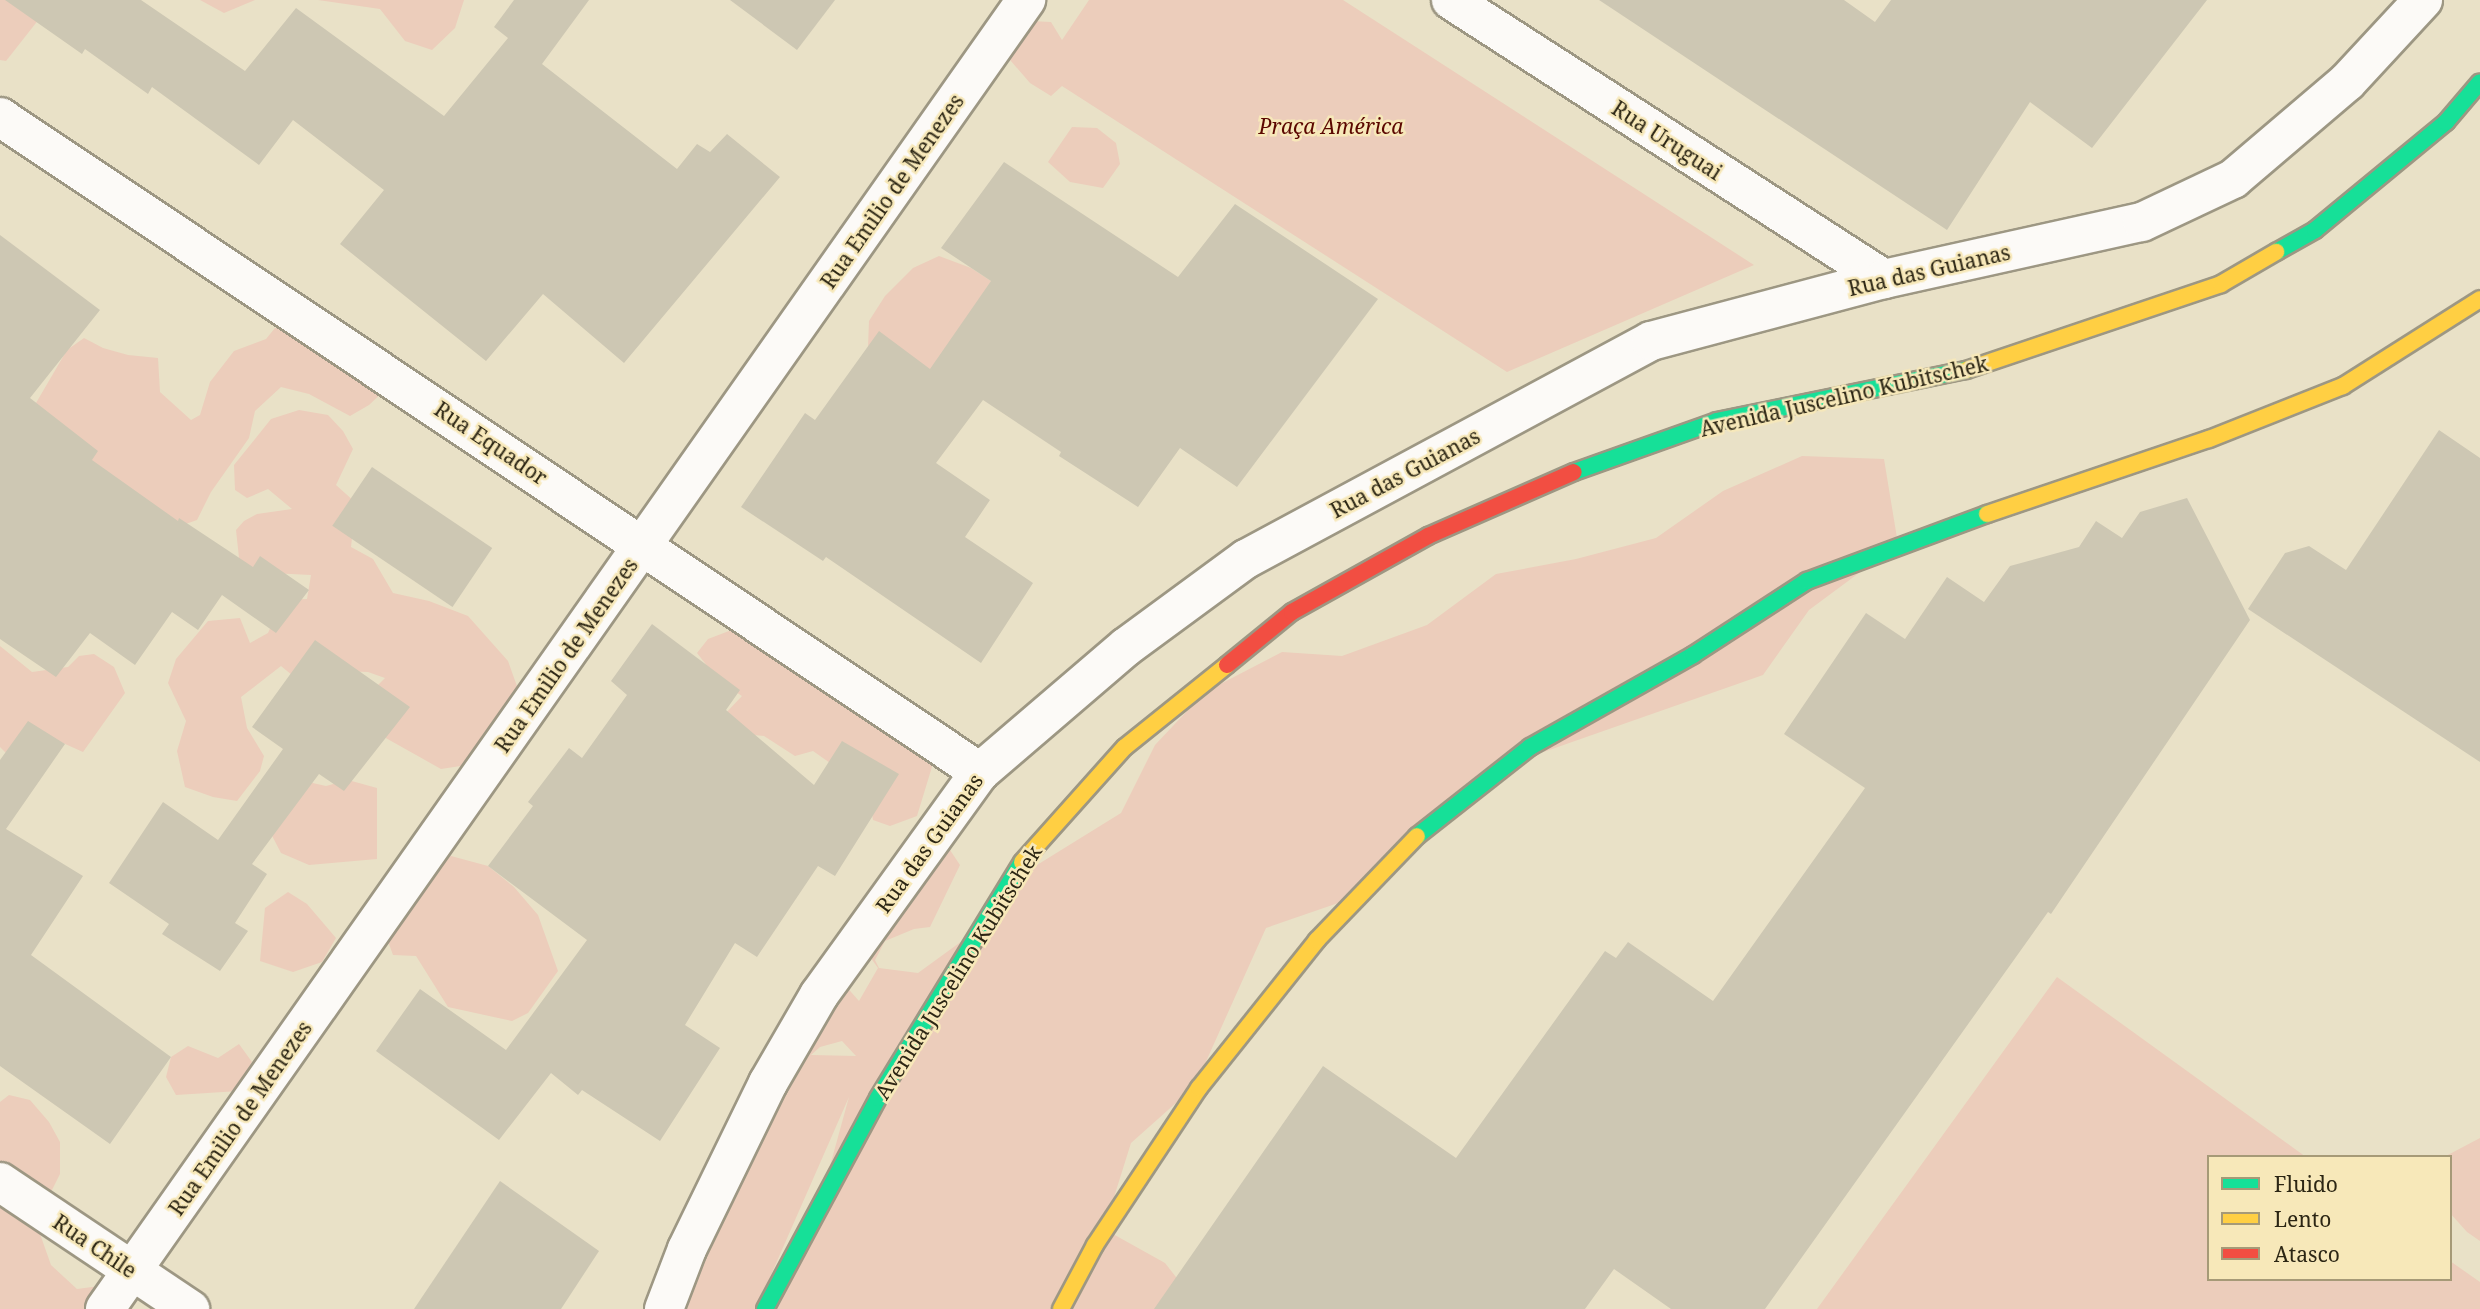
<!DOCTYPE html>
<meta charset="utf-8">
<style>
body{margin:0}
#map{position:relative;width:2480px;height:1309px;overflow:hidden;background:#e9e1c7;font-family:"Noto Serif",serif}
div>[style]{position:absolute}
.green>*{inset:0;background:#eccdbb}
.building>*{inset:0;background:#cdc7b3;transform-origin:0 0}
.roads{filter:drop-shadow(2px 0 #9d9783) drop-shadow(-2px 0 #9d9783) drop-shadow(0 2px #9d9783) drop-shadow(0 -2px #9d9783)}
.street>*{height:38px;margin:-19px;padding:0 19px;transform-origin:19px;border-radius:19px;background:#fcfaf7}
.fast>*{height:16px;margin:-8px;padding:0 8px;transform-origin:8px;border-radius:8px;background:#16e098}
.slow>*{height:16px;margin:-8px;padding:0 8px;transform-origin:8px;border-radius:8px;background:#ffcf43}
.jam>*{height:16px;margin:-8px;padding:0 8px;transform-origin:8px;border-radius:8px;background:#f24e42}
span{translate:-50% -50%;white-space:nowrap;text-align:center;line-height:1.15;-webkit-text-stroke:5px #f7e8b9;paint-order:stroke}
.park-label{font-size:21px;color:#5b0700;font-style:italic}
.street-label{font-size:21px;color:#2c2614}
.legend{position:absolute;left:2207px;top:1155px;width:245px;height:126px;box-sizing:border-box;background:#f7e8b9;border:2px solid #a69a77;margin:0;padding:9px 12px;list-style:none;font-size:21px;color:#2c2614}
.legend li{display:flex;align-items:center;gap:14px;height:35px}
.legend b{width:35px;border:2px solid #a69a77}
</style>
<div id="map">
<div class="green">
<div style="clip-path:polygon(0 0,33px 0,43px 14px,6px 61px,0 60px)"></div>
<div style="clip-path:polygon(200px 0,255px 0,224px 13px)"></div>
<div style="clip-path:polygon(318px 0,464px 0,455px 28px,432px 50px,405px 41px,380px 9px)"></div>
<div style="clip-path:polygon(1089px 0,1343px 0,1754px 265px,1507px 372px,1062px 86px,1051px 96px,1030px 83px,1004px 53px,1031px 21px,1051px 22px,1062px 40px)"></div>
<div style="clip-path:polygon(1072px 127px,1097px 128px,1116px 143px,1120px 164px,1103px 188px,1070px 182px,1048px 162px)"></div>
<div style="clip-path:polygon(939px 256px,971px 268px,991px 281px,952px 380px,879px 364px,868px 347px,869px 321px,885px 296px,913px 268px)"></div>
<div style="clip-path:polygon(302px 326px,385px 390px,369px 405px,350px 416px,309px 394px,281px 387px,255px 411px,249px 438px,211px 492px,197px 520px,177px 527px,99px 474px,36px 403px,67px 350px,84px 338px,103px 348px,128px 355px,158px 358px,160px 392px,191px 420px,200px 415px,210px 382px,234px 351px,266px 339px,275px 328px)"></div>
<div style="clip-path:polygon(299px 410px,328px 415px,343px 431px,353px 449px,336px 485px,356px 503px,351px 547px,373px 559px,393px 593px,429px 601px,468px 616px,508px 661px,518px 689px,467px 765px,441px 769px,384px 737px,374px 689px,385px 678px,368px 672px,341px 671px,298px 680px,281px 666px,241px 697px,247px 728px,264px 756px,260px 771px,237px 801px,213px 797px,185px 787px,177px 751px,186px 721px,168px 683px,176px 659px,208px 621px,240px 618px,250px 643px,268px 633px,283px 600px,307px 599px,311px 575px,271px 573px,240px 567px,236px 530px,244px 521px,257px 514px,292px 509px,268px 489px,247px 498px,235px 490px,234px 465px,271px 419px)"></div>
<div style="clip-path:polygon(evenodd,1802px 456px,1884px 459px,1898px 544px,1809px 610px,1763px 675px,1535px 755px,1344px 901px,1266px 928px,1195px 1086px,1131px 1143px,1104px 1229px,1165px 1263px,1201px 1309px,774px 1309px,830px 1166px,849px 1097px,756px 1309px,673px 1309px,731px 1178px,844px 984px,859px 1001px,878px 968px,863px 947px,948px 847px,960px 865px,930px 927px,914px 929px,885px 941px,875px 960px,879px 968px,918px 973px,984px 925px,1037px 865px,1121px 813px,1155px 745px,1205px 692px,1282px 652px,1342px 656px,1427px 625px,1496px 574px,1576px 559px,1656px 538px,1723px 491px,1802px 456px,842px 1041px,856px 1056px,811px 1055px,820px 1047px,842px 1041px)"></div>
<div style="clip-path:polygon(742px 626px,935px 757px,917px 816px,890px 826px,873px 820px,870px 802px,850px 777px,813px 751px,795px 756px,764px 736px,754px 735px,722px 717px,742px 696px,719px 681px,697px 653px,708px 639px)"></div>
<div style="clip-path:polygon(0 646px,32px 672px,68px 667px,79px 656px,94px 654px,114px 667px,125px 693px,83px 752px,52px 738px,7px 754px,0 747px)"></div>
<div style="clip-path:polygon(295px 779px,326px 786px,348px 780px,377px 788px,377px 859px,309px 865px,281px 853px,268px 828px)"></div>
<div style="clip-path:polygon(451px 856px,488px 866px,514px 887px,538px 915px,558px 971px,528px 1013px,512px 1021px,448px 1007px,416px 956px,393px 955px,385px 933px,431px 864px)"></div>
<div style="clip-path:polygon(288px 892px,307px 904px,336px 938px,322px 962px,293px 972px,260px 961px,265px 908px)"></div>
<div style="clip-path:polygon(2057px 977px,2306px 1157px,2209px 1157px,2209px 1279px,2450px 1279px,2450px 1261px,2480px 1282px,2480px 1309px,1817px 1309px)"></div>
<div style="clip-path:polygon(239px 1044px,252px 1062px,239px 1091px,176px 1095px,166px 1077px,171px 1057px,188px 1046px,218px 1058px)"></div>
<div style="clip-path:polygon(9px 1095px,30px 1100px,49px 1122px,60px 1142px,60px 1174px,46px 1202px,39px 1231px,51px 1265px,77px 1289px,115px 1284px,120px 1309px,0 1309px,0 1102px)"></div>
<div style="clip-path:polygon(2480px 1138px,2480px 1241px,2467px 1232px,2450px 1213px,2450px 1157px,2444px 1157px)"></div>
</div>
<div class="building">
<div style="clip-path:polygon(5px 0,141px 0,245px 71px,296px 8px,444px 116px,508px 38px,494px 27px,514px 0,589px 0,542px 64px,677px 169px,697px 144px,710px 152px,727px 134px,780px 177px,624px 363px,543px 294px,486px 361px,340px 244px,384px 190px,293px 120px,259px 165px,152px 87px,148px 94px,85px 49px,82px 54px)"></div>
<div style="clip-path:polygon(730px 0,835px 0,797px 50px)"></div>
<div style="clip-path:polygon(1599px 0,1844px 0,1875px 22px,1891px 0,2207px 0,2092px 148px,2030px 102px,1947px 230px)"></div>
<div style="clip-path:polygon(1004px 162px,1178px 277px,1235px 204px,1378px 299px,1237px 487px,1180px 448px,1138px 507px,1059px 456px,1061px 452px,983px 400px,936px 463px,990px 500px,965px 537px,1033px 583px,981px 663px,826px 557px,823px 561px,741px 507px,805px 413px,815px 420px,879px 331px,930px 369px,991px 281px,941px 248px)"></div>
<div style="clip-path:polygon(0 235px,100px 310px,30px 398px,98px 451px,92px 460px,178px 521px,179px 518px,253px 567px,260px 556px,309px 590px,276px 633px,222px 595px,198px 630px,172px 612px,135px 665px,90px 633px,56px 677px,0 639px)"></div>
<div style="clip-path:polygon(2439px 430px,2480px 458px,2480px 762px,2248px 609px,2285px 553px,2309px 546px,2346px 570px)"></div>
<div style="left:372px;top:467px;width:145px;height:71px;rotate:34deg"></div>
<div style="clip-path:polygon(2187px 498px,2250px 620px,2051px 914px,2048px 912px,1765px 1309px,1671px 1309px,1614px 1269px,1585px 1309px,1154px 1309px,1323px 1066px,1456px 1158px,1605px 951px,1616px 958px,1628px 942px,1713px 1001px,1865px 788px,1784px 734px,1866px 613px,1905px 639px,1947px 577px,1984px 602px,2010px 566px,2079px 547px,2096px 521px,2122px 538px,2140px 512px)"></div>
<div style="clip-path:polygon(652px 624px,740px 690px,726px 710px,814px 785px,842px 741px,899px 774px,835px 876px,818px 866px,757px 957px,735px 943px,685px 1025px,720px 1048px,660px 1141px,582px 1090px,578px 1095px,551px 1073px,499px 1140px,376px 1051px,420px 989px,506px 1050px,587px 940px,488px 866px,533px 806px,528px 802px,569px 748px,582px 758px,627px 695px,611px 681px)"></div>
<div style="clip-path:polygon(315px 640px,410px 707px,344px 791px,319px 774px,252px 864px,267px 874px,235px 923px,248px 931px,220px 971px,162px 934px,169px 924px,109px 883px,163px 802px,218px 840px,283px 749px,252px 727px)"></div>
<div style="clip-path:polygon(28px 721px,65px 744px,6px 829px,83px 876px,31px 955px,171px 1057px,110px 1144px,0 1066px,0 760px)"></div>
<div style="clip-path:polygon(500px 1181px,599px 1251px,561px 1309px,414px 1309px)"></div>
</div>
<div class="roads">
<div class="street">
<div style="left:1451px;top:0;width:515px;rotate:32.8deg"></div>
<div style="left:0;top:117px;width:1179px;rotate:33.76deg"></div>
<div style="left:0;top:1182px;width:229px;rotate:33.8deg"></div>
<div style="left:105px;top:1309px;width:1601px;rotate:-54.87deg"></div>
<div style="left:664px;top:1309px;width:64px;rotate:-69deg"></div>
<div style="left:687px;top:1249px;width:185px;rotate:-64deg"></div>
<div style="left:768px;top:1083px;width:102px;rotate:-59.9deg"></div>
<div style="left:819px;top:995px;width:275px;rotate:-54.2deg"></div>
<div style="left:980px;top:772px;width:192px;rotate:-40.6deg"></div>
<div style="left:1126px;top:647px;width:149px;rotate:-36.3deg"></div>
<div style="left:1246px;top:559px;width:460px;rotate:-28.3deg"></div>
<div style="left:1651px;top:341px;width:241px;rotate:-14.9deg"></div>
<div style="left:1884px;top:279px;width:264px;rotate:-12.5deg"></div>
<div style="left:2142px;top:222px;width:101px;rotate:-25.3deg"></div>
<div style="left:2233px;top:179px;width:150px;rotate:-40.4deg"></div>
<div style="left:2347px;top:82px;width:112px;rotate:-47.2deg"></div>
</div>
<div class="fast">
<div style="left:2276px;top:252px;width:45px;rotate:-29.4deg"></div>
<div style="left:2315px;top:230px;width:170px;rotate:-39.5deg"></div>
<div style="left:2446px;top:122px;width:52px;rotate:-49.6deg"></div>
<div style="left:1574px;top:472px;width:152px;rotate:-19.6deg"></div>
<div style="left:1717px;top:421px;width:254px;rotate:-11.6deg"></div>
<div style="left:1417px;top:836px;width:144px;rotate:-38.2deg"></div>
<div style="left:1530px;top:747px;width:187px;rotate:-29.4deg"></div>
<div style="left:1693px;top:655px;width:136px;rotate:-33deg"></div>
<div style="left:1807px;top:581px;width:192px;rotate:-20.4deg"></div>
<div style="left:765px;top:1309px;width:239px;rotate:-61.8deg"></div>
<div style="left:878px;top:1098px;width:276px;rotate:-58.6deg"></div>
</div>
<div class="slow">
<div style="left:1966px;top:370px;width:269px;rotate:-18.6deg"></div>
<div style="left:2221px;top:284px;width:64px;rotate:-30.2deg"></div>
<div style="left:1987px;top:514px;width:234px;rotate:-18.7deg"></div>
<div style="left:2209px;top:439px;width:144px;rotate:-21.6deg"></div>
<div style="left:2343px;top:386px;width:162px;rotate:-32.4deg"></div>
<div style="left:1022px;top:862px;width:154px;rotate:-48.2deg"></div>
<div style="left:1125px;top:747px;width:131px;rotate:-38.8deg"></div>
<div style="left:1061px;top:1309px;width:72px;rotate:-62deg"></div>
<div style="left:1095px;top:1245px;width:188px;rotate:-56.5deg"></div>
<div style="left:1199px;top:1088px;width:189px;rotate:-51.4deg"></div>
<div style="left:1317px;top:940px;width:144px;rotate:-46.1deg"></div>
</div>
<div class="jam">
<div style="left:1227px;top:665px;width:84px;rotate:-39.2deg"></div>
<div style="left:1292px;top:612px;width:156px;rotate:-29.2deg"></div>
<div style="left:1428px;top:536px;width:159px;rotate:-23.7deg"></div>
</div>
</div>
<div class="park-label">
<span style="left:1331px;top:126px">Praça América</span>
</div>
<div class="street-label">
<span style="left:1667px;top:140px;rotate:33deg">Rua Uruguai</span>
<span style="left:892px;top:191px;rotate:-55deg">Rua Emilio de Menezes</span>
<span style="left:1929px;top:270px;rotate:-13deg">Rua das Guianas</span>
<span style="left:1844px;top:396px;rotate:-13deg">Avenida Juscelino Kubitschek</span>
<span style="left:491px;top:443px;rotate:34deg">Rua Equador</span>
<span style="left:1405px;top:473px;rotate:-28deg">Rua das Guianas</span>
<span style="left:566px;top:655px;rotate:-55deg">Rua Emilio de Menezes</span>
<span style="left:929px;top:843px;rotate:-54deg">Rua das Guianas</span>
<span style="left:958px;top:972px;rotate:-58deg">Avenida Juscelino Kubitschek</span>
<span style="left:240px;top:1118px;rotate:-55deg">Rua Emilio de Menezes</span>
<span style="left:95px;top:1246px;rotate:34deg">Rua Chile</span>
</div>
<ul class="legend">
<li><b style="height:9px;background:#16e098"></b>Fluido</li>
<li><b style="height:9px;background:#ffcf43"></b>Lento</li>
<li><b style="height:9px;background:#f24e42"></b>Atasco</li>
</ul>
</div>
